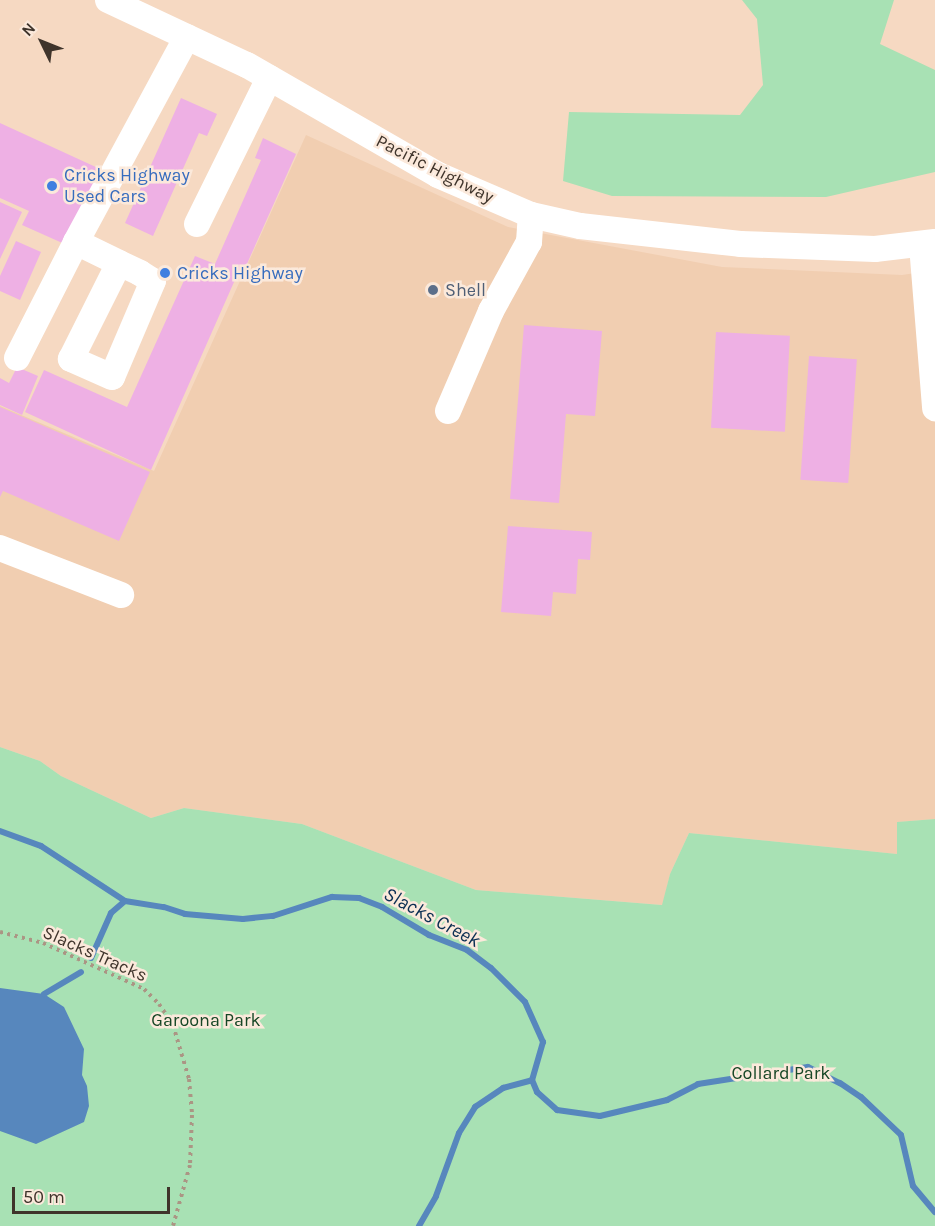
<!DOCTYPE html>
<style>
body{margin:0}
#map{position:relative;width:935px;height:1226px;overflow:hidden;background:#f6d9c2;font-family:Karla,sans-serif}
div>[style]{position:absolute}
.built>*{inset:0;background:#f1ceb1}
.green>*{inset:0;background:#a8e1b4}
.water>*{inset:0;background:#5787bd}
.stream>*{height:6px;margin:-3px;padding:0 3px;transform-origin:3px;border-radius:3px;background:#5787bd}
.building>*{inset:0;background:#eeb0e4;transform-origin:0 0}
.path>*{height:4px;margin-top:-2px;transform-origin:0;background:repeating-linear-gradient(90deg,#ab9584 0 3px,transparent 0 7.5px)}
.minor>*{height:26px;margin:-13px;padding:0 13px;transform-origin:13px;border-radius:13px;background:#fff}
.dots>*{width:16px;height:16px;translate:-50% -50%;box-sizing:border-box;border:3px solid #fbe9db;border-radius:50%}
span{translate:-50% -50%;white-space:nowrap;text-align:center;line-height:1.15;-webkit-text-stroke:5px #fbe9db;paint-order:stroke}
.street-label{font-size:18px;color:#3f342b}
.shop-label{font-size:18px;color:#366cbe}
.left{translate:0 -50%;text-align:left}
.service-label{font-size:18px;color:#4e5e75}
.park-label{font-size:18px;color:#164625}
.water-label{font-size:20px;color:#0a2e52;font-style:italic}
.north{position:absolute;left:12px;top:12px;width:60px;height:60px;-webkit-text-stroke:4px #fbe9db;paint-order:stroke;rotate:313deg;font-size:16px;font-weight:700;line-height:24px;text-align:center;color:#3f342b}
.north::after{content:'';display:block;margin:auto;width:21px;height:27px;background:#3f342b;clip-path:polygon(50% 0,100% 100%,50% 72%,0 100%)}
.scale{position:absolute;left:12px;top:1187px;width:158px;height:27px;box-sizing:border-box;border:3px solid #3f342b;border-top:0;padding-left:8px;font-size:18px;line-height:21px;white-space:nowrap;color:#3f342b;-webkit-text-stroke:4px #fbe9db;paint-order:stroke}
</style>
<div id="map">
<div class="built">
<div style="clip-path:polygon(306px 135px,508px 227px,722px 267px,902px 275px,935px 270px,935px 819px,898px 822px,897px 854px,689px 833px,670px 874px,663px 905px,476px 890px,302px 824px,184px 808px,151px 818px,61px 776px,40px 761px,0 747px,0 406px,154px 471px)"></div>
</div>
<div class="green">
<div style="clip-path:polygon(742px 0,894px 0,880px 44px,935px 70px,935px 172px,826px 197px,612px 196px,563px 181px,569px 112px,740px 115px,763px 85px,757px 19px)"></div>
<div style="clip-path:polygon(0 747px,40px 761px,61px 776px,151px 818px,184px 808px,302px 824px,476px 890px,662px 905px,670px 874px,689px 833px,897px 854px,897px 822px,935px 819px,935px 1226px,0 1226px)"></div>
</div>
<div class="water">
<div style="clip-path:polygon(0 988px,44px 994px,64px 1007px,84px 1049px,82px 1075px,87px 1086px,89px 1106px,84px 1122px,36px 1144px,0 1131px)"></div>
</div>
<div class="stream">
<div style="left:0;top:831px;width:44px;rotate:20.1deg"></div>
<div style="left:41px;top:846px;width:100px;rotate:33.2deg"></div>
<div style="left:125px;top:901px;width:39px;rotate:9deg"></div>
<div style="left:164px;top:907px;width:22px;rotate:18deg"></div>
<div style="left:185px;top:914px;width:58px;rotate:4.9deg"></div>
<div style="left:243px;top:919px;width:30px;rotate:-6deg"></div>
<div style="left:273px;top:916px;width:62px;rotate:-17.9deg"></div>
<div style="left:332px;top:897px;width:27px;rotate:2deg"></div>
<div style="left:359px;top:898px;width:25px;rotate:21deg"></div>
<div style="left:382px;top:907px;width:55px;rotate:30.8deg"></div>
<div style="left:429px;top:935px;width:41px;rotate:21.5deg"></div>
<div style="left:467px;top:950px;width:30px;rotate:37deg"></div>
<div style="left:491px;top:968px;width:48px;rotate:45deg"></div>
<div style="left:525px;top:1002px;width:44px;rotate:65.8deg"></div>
<div style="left:543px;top:1042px;width:40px;rotate:106deg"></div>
<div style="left:532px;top:1080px;width:13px;rotate:67deg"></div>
<div style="left:537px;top:1092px;width:27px;rotate:42deg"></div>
<div style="left:557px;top:1110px;width:43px;rotate:7.9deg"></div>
<div style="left:600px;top:1116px;width:69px;rotate:-13.4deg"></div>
<div style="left:667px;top:1100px;width:35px;rotate:-27deg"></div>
<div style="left:698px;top:1084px;width:111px;rotate:-8.8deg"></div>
<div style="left:808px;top:1067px;width:36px;rotate:27deg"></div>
<div style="left:840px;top:1083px;width:25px;rotate:34deg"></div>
<div style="left:861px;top:1097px;width:55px;rotate:43.5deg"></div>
<div style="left:901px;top:1135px;width:52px;rotate:76.8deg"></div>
<div style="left:913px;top:1186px;width:34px;rotate:50deg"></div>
<div style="left:91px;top:958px;width:49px;rotate:-66deg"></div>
<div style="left:111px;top:913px;width:18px;rotate:-41deg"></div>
<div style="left:44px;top:994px;width:43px;rotate:-30.7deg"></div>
<div style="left:419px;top:1226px;width:34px;rotate:-60deg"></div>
<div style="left:436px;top:1196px;width:67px;rotate:-69.9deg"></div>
<div style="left:459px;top:1133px;width:31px;rotate:-58deg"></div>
<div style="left:475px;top:1107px;width:34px;rotate:-34deg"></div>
<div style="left:503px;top:1088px;width:30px;rotate:-15deg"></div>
</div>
<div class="building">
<div style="clip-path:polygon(181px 98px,217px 114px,207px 136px,199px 133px,153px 236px,125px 223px)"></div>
<div style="clip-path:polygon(0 123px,111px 174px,69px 246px,22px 225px,29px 211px,0 198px)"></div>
<div style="clip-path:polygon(263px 138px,296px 154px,242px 275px,238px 273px,151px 470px,25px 412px,44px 370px,127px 407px,195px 256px,215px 264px,261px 160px,255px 158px)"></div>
<div style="clip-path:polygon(0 202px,22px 212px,0 259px)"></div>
<div style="clip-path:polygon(16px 241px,41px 252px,20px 300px,0 291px,0 276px)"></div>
<div style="clip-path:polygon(524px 325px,602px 331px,595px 416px,566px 414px,559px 503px,510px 499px)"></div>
<div style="left:716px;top:332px;width:74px;height:96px;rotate:3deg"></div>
<div style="left:809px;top:356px;width:48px;height:124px;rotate:4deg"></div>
<div style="clip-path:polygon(17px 367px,38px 376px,22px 415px,0 405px,0 378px,9px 383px)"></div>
<div style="clip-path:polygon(0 407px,150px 472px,119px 541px,3px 491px,0 497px)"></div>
<div style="clip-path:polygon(508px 526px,592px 532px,590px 560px,578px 559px,576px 594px,553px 592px,551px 616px,501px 612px)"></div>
</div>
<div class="path">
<div style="left:0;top:932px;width:44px;rotate:14.3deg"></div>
<div style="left:43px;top:943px;width:111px;rotate:24.5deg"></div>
<div style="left:144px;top:989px;width:21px;rotate:45deg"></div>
<div style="left:159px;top:1004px;width:25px;rotate:56deg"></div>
<div style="left:173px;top:1025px;width:56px;rotate:73.5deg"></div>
<div style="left:189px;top:1079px;width:36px;rotate:85deg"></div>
<div style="left:192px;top:1115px;width:50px;rotate:92.3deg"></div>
<div style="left:190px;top:1165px;width:63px;rotate:105.6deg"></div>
</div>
<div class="minor">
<div style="left:108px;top:0;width:153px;rotate:25.1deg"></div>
<div style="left:247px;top:65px;width:220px;rotate:29.9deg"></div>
<div style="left:438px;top:175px;width:101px;rotate:23.3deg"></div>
<div style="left:531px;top:215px;width:50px;rotate:12.7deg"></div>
<div style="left:580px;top:226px;width:161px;rotate:6.4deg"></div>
<div style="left:740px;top:244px;width:135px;rotate:2.1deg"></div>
<div style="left:875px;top:249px;width:60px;rotate:-6.7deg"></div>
<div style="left:197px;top:224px;width:163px;rotate:-63.7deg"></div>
<div style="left:76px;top:242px;width:48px;rotate:26deg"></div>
<div style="left:119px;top:263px;width:23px;rotate:25deg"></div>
<div style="left:140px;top:273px;width:15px;rotate:32deg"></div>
<div style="left:153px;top:281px;width:104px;rotate:113.1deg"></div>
<div style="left:112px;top:377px;width:45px;rotate:-156.3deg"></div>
<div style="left:71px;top:359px;width:107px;rotate:-63.4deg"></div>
<div style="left:922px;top:245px;width:164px;rotate:85.4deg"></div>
<div style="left:17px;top:358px;width:130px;rotate:-63deg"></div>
<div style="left:76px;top:242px;width:233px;rotate:-61.6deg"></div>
<div style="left:448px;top:411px;width:109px;rotate:-66.7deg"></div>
<div style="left:491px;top:311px;width:79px;rotate:-61.2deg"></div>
<div style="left:529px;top:242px;width:27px;rotate:-86deg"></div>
<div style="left:0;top:548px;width:130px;rotate:21.2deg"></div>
</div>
<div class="dots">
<div style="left:52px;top:186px;background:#3f7fe0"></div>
<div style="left:165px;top:273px;background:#3f7fe0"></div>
<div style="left:433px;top:290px;background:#5c6f8a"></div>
</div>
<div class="street-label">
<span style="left:435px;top:169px;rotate:27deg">Pacific Highway</span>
<span style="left:95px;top:954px;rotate:24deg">Slacks Tracks</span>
</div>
<div class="shop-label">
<span class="left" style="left:64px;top:186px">Cricks Highway<br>Used Cars</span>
<span class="left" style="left:177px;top:273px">Cricks Highway</span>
</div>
<div class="service-label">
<span class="left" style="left:445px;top:290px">Shell</span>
</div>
<div class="park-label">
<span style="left:206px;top:1020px">Garoona Park</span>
<span style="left:781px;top:1073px">Collard Park</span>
</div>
<div class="water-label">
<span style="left:432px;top:917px;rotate:28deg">Slacks Creek</span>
</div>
<div class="north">N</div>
<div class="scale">50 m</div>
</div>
